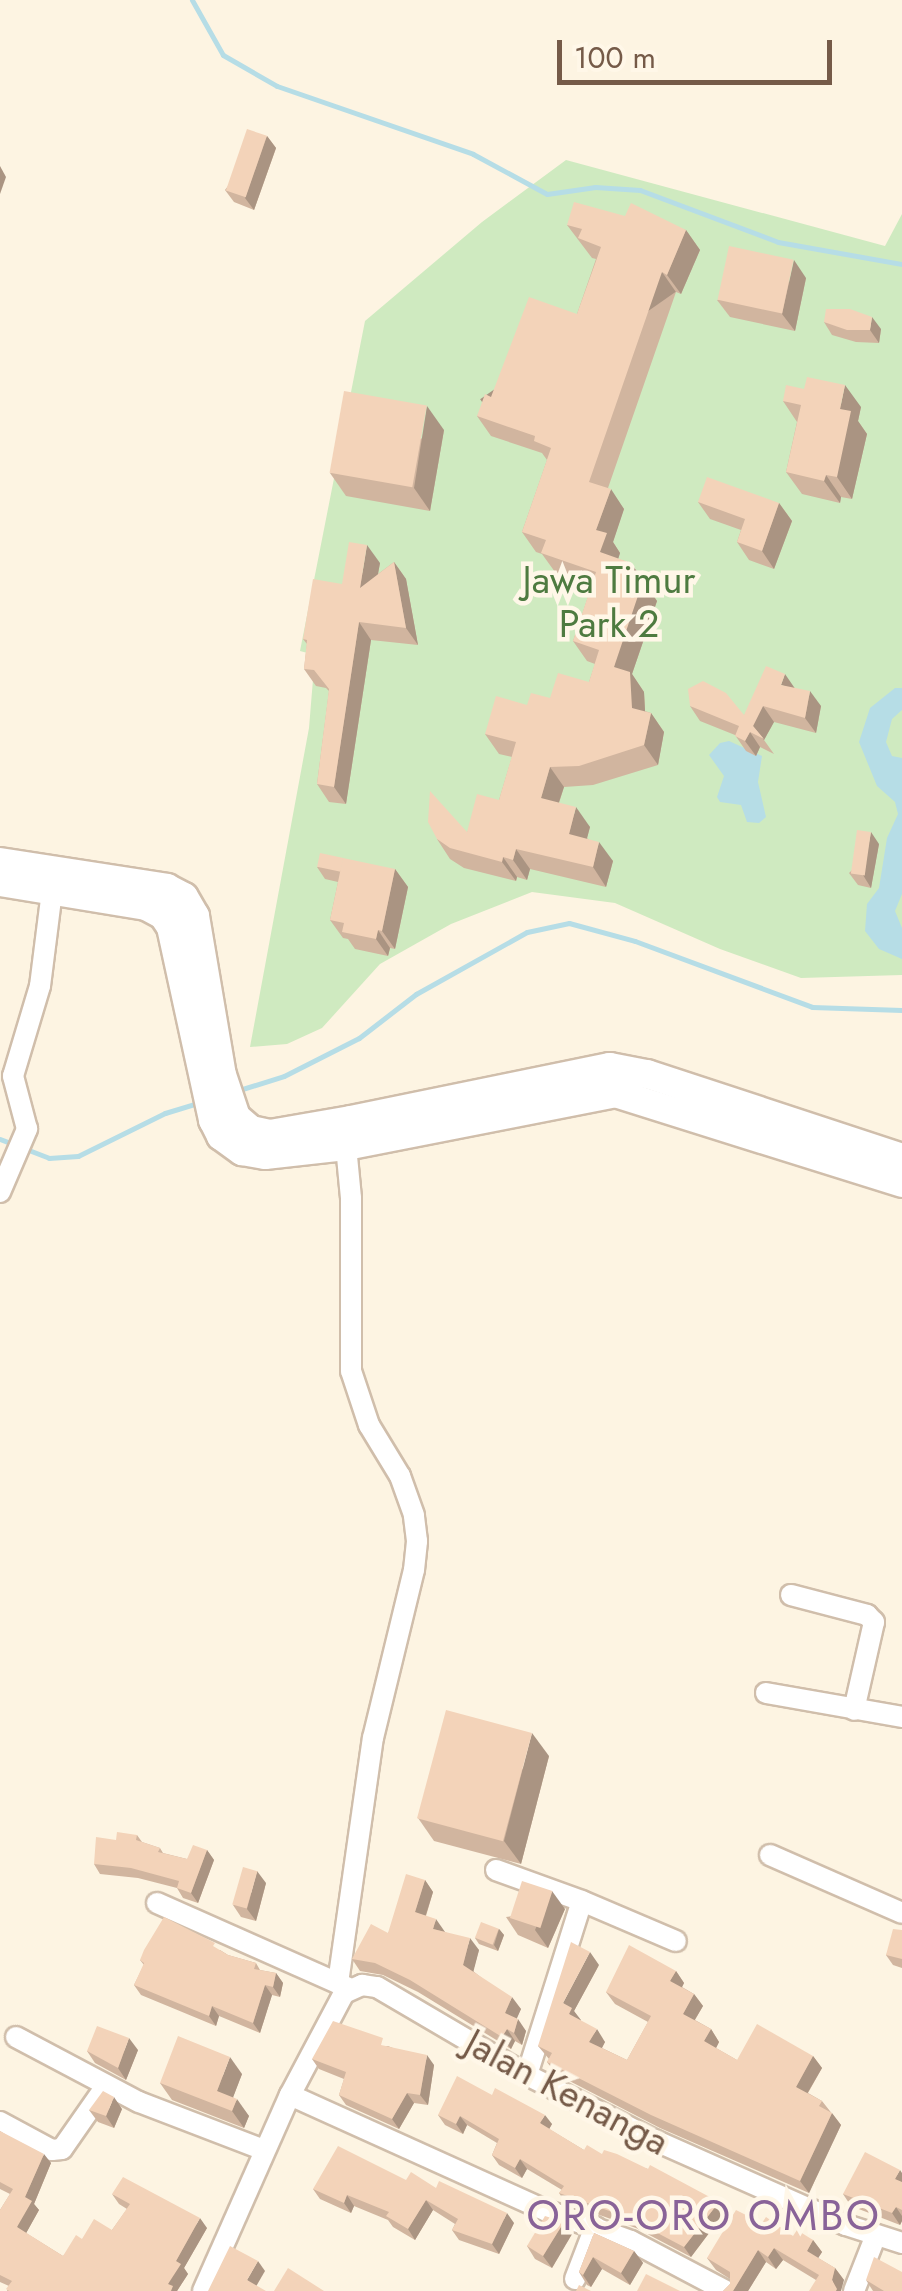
<!DOCTYPE html>
<style>
body{margin:0}
#map{position:relative;width:902px;height:2291px;overflow:hidden;background:#fdf4e2;font-family:Jost,sans-serif}
div>[style]{position:absolute}
.green>*{inset:0;background:#cfeac0}
.water>*{inset:0;background:#b6dde6}
.stream>*{height:5px;margin:-2.5px;padding:0 2.5px;transform-origin:2.5px;border-radius:2.5px;background:#b6dde6}
.roads{filter:drop-shadow(2px 0 #d0beab) drop-shadow(-2px 0 #d0beab) drop-shadow(0 2px #d0beab) drop-shadow(0 -2px #d0beab)}
.street>*{height:20px;margin:-10px;padding:0 10px;transform-origin:10px;border-radius:10px;background:#fff}
.secondary>*{height:28px;margin:-14px;padding:0 14px;transform-origin:14px;border-radius:14px;background:#fff}
.wall>*{inset:0;background:#d1b59f}
.shaded-wall>*{inset:0;background:#aa9482;transform-origin:0 0}
.building>*{inset:0;background:#f3d3b9;transform-origin:0 0}
span{translate:-50% -50%;white-space:nowrap;text-align:center;line-height:1.15;-webkit-text-stroke:9px #fff7e8;paint-order:stroke}
.park-label{font-size:38px;color:#4e7b40}
.street-label{font-size:38px;color:#755a48}
.quarter-label{font-size:42px;color:#896398;letter-spacing:2.5px}
.scale{position:absolute;left:557px;top:40px;width:275px;height:45px;box-sizing:border-box;border:5px solid #755a48;border-top:0;padding-left:12px;font-size:30px;line-height:35px;white-space:nowrap;color:#755a48;-webkit-text-stroke:8px #fff7e8;paint-order:stroke}
</style>
<div id="map">
<div class="green">
<div style="clip-path:polygon(566px 160px,885px 246px,902px 214px,902px 975px,801px 978px,720px 949px,615px 903px,532px 892px,451px 924px,380px 964px,322px 1028px,287px 1044px,250px 1047px,309px 728px,315px 655px,300px 651px,365px 321px,482px 222px)"></div>
</div>
<div class="water">
<div style="clip-path:polygon(895px 688px,902px 688px,902px 710px,892px 719px,886px 742px,892px 756px,902px 758px,902px 894px,895px 911px,902px 928px,902px 959px,879px 949px,865px 931px,867px 904px,879px 888px,887px 838px,898px 814px,895px 802px,877px 786px,859px 742px,870px 708px)"></div>
<div style="clip-path:polygon(729px 741px,762px 756px,758px 782px,766px 817px,759px 823px,747px 822px,741px 805px,720px 802px,717px 797px,724px 776px,709px 755px,720px 743px)"></div>
</div>
<div class="stream">
<div style="left:192px;top:0;width:63px;rotate:60.6deg"></div>
<div style="left:223px;top:55px;width:62px;rotate:29.9deg"></div>
<div style="left:277px;top:86px;width:207px;rotate:19.1deg"></div>
<div style="left:473px;top:154px;width:84px;rotate:28.4deg"></div>
<div style="left:547px;top:194px;width:49px;rotate:-8.3deg"></div>
<div style="left:595px;top:187px;width:45px;rotate:3.8deg"></div>
<div style="left:640px;top:190px;width:147px;rotate:20.6deg"></div>
<div style="left:778px;top:242px;width:126px;rotate:10.1deg"></div>
<div style="left:236px;top:1091px;width:50px;rotate:-17.4deg"></div>
<div style="left:284px;top:1076px;width:84px;rotate:-26.9deg"></div>
<div style="left:359px;top:1038px;width:72px;rotate:-37.7deg"></div>
<div style="left:416px;top:994px;width:127px;rotate:-29.2deg"></div>
<div style="left:527px;top:932px;width:43px;rotate:-12.1deg"></div>
<div style="left:569px;top:923px;width:68px;rotate:15.3deg"></div>
<div style="left:635px;top:941px;width:189px;rotate:20.4deg"></div>
<div style="left:812px;top:1007px;width:90px;rotate:1.9deg"></div>
<div style="left:0;top:1139px;width:17px;rotate:21deg"></div>
<div style="left:26px;top:1149px;width:25px;rotate:21deg"></div>
<div style="left:49px;top:1158px;width:29px;rotate:-4deg"></div>
<div style="left:78px;top:1156px;width:97px;rotate:-26.3deg"></div>
<div style="left:165px;top:1113px;width:39px;rotate:-17deg"></div>
</div>
<div class="roads">
<div class="street">
<div style="left:0;top:1192px;width:69px;rotate:-66.8deg"></div>
<div style="left:27px;top:1129px;width:55px;rotate:-104.8deg"></div>
<div style="left:13px;top:1076px;width:94px;rotate:-73.3deg"></div>
<div style="left:40px;top:986px;width:96px;rotate:-82.8deg"></div>
<div style="left:791px;top:1595px;width:79px;rotate:14.7deg"></div>
<div style="left:867px;top:1615px;width:10px;rotate:45deg"></div>
<div style="left:874px;top:1622px;width:90px;rotate:102.8deg"></div>
<div style="left:766px;top:1693px;width:138px;rotate:10deg"></div>
<div style="left:770px;top:1855px;width:144px;rotate:23.7deg"></div>
<div style="left:496px;top:1870px;width:91px;rotate:19.8deg"></div>
<div style="left:157px;top:1903px;width:208px;rotate:23.9deg"></div>
<div style="left:338px;top:1983px;width:247px;rotate:-81.9deg"></div>
<div style="left:373px;top:1738px;width:173px;rotate:-76.3deg"></div>
<div style="left:414px;top:1570px;width:29px;rotate:-84deg"></div>
<div style="left:417px;top:1541px;width:26px;rotate:-97deg"></div>
<div style="left:414px;top:1515px;width:41px;rotate:-109.7deg"></div>
<div style="left:400px;top:1476px;width:60px;rotate:-121.3deg"></div>
<div style="left:369px;top:1425px;width:57px;rotate:-108.4deg"></div>
<div style="left:351px;top:1371px;width:173px;rotate:-90deg"></div>
<div style="left:351px;top:1198px;width:52px;rotate:-95.5deg"></div>
<div style="left:16px;top:2037px;width:139px;rotate:27.9deg"></div>
<div style="left:139px;top:2102px;width:134px;rotate:21deg"></div>
<div style="left:527px;top:2075px;width:182px;rotate:-72.5deg"></div>
<div style="left:582px;top:1901px;width:102px;rotate:23.1deg"></div>
<div style="left:290px;top:2095px;width:280px;rotate:24.3deg"></div>
<div style="left:545px;top:2210px;width:91px;rotate:19.8deg"></div>
<div style="left:631px;top:2241px;width:107px;rotate:27.8deg"></div>
<div style="left:0;top:2122px;width:59px;rotate:28.3deg"></div>
<div style="left:52px;top:2150px;width:10px;rotate:-6deg"></div>
<div style="left:62px;top:2149px;width:77px;rotate:-55.1deg"></div>
<div style="left:575px;top:2279px;width:56px;rotate:-69deg"></div>
<div style="left:203px;top:2291px;width:214px;rotate:-66.1deg"></div>
<div style="left:290px;top:2095px;width:115px;rotate:-62.1deg"></div>
<div style="left:344px;top:1993px;width:20px;rotate:-24deg"></div>
<div style="left:362px;top:1985px;width:15px;rotate:8deg"></div>
<div style="left:377px;top:1987px;width:174px;rotate:30.4deg"></div>
<div style="left:527px;top:2075px;width:143px;rotate:27.1deg"></div>
<div style="left:654px;top:2140px;width:210px;rotate:23.9deg"></div>
<div style="left:846px;top:2225px;width:59px;rotate:17.8deg"></div>
<div style="left:854px;top:2291px;width:60px;rotate:-68.6deg"></div>
</div>
<div class="secondary">
<div style="left:0;top:862px;width:169px;rotate:8.8deg"></div>
<div style="left:167px;top:888px;width:19px;rotate:28deg"></div>
<div style="left:184px;top:897px;width:22px;rotate:60deg"></div>
<div style="left:195px;top:916px;width:161px;rotate:80.4deg"></div>
<div style="left:222px;top:1075px;width:44px;rotate:71.6deg"></div>
<div style="left:236px;top:1117px;width:20px;rotate:41deg"></div>
<div style="left:251px;top:1130px;width:19px;rotate:12deg"></div>
<div style="left:270px;top:1134px;width:82px;rotate:-9.8deg"></div>
<div style="left:351px;top:1120px;width:264px;rotate:-11.6deg"></div>
<div style="left:610px;top:1067px;width:38px;rotate:11deg"></div>
<div style="left:647px;top:1074px;width:268px;rotate:18.2deg"></div>
<div style="left:0;top:882px;width:148px;rotate:9.3deg"></div>
<div style="left:146px;top:906px;width:19px;rotate:28deg"></div>
<div style="left:163px;top:915px;width:14px;rotate:56deg"></div>
<div style="left:171px;top:927px;width:198px;rotate:77.7deg"></div>
<div style="left:213px;top:1120px;width:18px;rotate:63deg"></div>
<div style="left:221px;top:1136px;width:26px;rotate:36deg"></div>
<div style="left:242px;top:1151px;width:23px;rotate:10deg"></div>
<div style="left:265px;top:1155px;width:81px;rotate:-6.3deg"></div>
<div style="left:346px;top:1146px;width:274px;rotate:-11.1deg"></div>
<div style="left:615px;top:1093px;width:301px;rotate:17.4deg"></div>
</div>
</div>
<div class="wall">
<div style="clip-path:polygon(267px 136px,276px 148px,254px 210px,234px 202px,225px 190px)"></div>
<div style="clip-path:polygon(625px 216px,686px 230px,700px 250px,681px 294px,676px 292px,608px 488px,624px 509px,613px 542px,620px 553px,618px 559px,631px 563px,657px 601px,632px 674px,644px 692px,645px 711px,651px 713px,664px 732px,658px 765px,593px 785px,564px 787px,559px 803px,590px 827px,587px 838px,613px 861px,606px 887px,530px 869px,527px 880px,517px 877px,516px 881px,464px 868px,450px 859px,437px 839px,467px 832px,499px 800px,512px 757px,499px 754px,485px 734px,527px 705px,550px 698px,589px 682px,595px 664px,587px 661px,573px 641px,592px 585px,555px 572px,542px 554px,536px 552px,522px 532px,547px 460px,542px 453px,491px 436px,477px 416px,491px 397px,577px 314px,596px 259px,592px 258px,567px 225px)"></div>
<div style="clip-path:polygon(806px 278px,795px 331px,730px 317px,717px 300px)"></div>
<div style="clip-path:polygon(824px 322px,881px 329px,879px 343px,856px 342px,832px 335px)"></div>
<div style="clip-path:polygon(783px 401px,861px 407px,858px 421px,867px 434px,852px 499px,841px 497px,840px 503px,802px 494px,786px 472px,797px 422px)"></div>
<div style="clip-path:polygon(444px 430px,430px 511px,346px 496px,330px 473px)"></div>
<div style="clip-path:polygon(698px 502px,779px 503px,792px 521px,774px 569px,749px 560px,737px 542px,741px 530px,710px 519px)"></div>
<div style="clip-path:polygon(394px 562px,406px 579px,418px 645px,371px 640px,346px 804px,329px 802px,317px 784px,329px 691px,326px 688px,316px 686px,304px 669px,307px 644px,303px 639px,342px 584px,380px 563px,378px 574px)"></div>
<div style="clip-path:polygon(795px 688px,821px 706px,816px 733px,774px 722px,764px 740px,774px 754px,760px 747px,756px 756px,746px 751px,735px 735px,700px 721px,690px 706px,744px 715px)"></div>
<div style="clip-path:polygon(879px 844px,871px 888px,858px 885px,849px 873px)"></div>
<div style="clip-path:polygon(317px 867px,395px 869px,408px 887px,395px 949px,390px 948px,388px 956px,355px 949px,348px 939px,343px 938px,330px 920px,338px 882px,325px 879px)"></div>
<div style="clip-path:polygon(549px 1756px,521px 1864px,434px 1841px,418px 1818px)"></div>
<div style="clip-path:polygon(137px 1835px,142px 1842px,160px 1848px,163px 1853px,187px 1859px,207px 1850px,214px 1860px,198px 1903px,183px 1898px,177px 1888px,138px 1878px,100px 1874px,94px 1864px,116px 1840px)"></div>
<div style="clip-path:polygon(425px 1880px,433px 1892px,426px 1916px,445px 1932px,479px 1950px,473px 1971px,521px 2009px,516px 2019px,526px 2031px,522px 2045px,515px 2041px,511px 2049px,418px 1992px,383px 1975px,360px 1971px,352px 1959px,388px 1933px)"></div>
<div style="clip-path:polygon(266px 1883px,256px 1921px,241px 1917px,233px 1905px)"></div>
<div style="clip-path:polygon(565px 1909px,548px 1948px,518px 1935px,506px 1917px)"></div>
<div style="clip-path:polygon(499px 1929px,504px 1935px,498px 1951px,479px 1944px,475px 1938px)"></div>
<div style="clip-path:polygon(902px 1930px,902px 1968px,893px 1965px,886px 1955px)"></div>
<div style="clip-path:polygon(220px 1950px,228px 1955px,256px 1963px,260px 1970px,276px 1973px,283px 1983px,280px 1997px,272px 1995px,260px 2033px,219px 2016px,216px 2026px,141px 1995px,134px 1985px,144px 1965px,140px 1960px)"></div>
<div style="clip-path:polygon(599px 1965px,574px 2011px,580px 2021px,605px 2042px,602px 2048px,627px 2060px,648px 2022px,615px 2004px,606px 1992px,676px 1971px,684px 1983px,682px 1987px,694px 1994px,703px 2006px,695px 2020px,711px 2029px,719px 2042px,716px 2048px,737px 2060px,813px 2056px,822px 2068px,808px 2093px,822px 2101px,841px 2125px,809px 2193px,660px 2128px,556px 2074px,547px 2062px,549px 2059px,538px 2046px)"></div>
<div style="clip-path:polygon(388px 2046px,434px 2065px,428px 2105px,414px 2103px,399px 2129px,346px 2105px,339px 2095px,344px 2079px,319px 2069px,312px 2059px)"></div>
<div style="clip-path:polygon(138px 2050px,126px 2080px,95px 2063px,87px 2051px)"></div>
<div style="clip-path:polygon(242px 2074px,233px 2097px,249px 2116px,244px 2128px,172px 2100px,160px 2083px)"></div>
<div style="clip-path:polygon(492px 2095px,552px 2124px,549px 2129px,584px 2150px,648px 2169px,719px 2202px,725px 2212px,691px 2257px,636px 2228px,566px 2203px,559px 2193px,562px 2190px,527px 2169px,522px 2178px,499px 2165px,492px 2155px,497px 2143px,467px 2125px,463px 2134px,445px 2125px,438px 2115px)"></div>
<div style="clip-path:polygon(122px 2109px,114px 2128px,98px 2122px,89px 2110px)"></div>
<div style="clip-path:polygon(0 2131px,51px 2163px,34px 2204px,39px 2210px,26px 2233px,63px 2256px,82px 2239px,112px 2230px,127px 2209px,119px 2204px,112px 2194px,207px 2228px,184px 2268px,188px 2274px,177px 2291px,7px 2291px,9px 2286px,0 2282px,0 2210px,10px 2194px,0 2189px)"></div>
<div style="clip-path:polygon(902px 2173px,902px 2221px,900px 2225px,851px 2206px,843px 2194px)"></div>
<div style="clip-path:polygon(406px 2180px,514px 2223px,499px 2254px,459px 2240px,452px 2230px,455px 2224px,433px 2210px,415px 2240px,393px 2227px,388px 2220px,354px 2206px,351px 2213px,320px 2199px,313px 2189px)"></div>
<div style="clip-path:polygon(564px 2222px,572px 2234px,552px 2268px,535px 2259px,527px 2246px)"></div>
<div style="clip-path:polygon(594px 2233px,634px 2251px,643px 2263px,630px 2285px,602px 2269px,591px 2287px,587px 2285px,579px 2272px)"></div>
<div style="clip-path:polygon(793px 2236px,813px 2240px,822px 2252px,818px 2258px,835px 2268px,844px 2280px,816px 2280px,783px 2260px,776px 2269px,766px 2262px,748px 2291px,723px 2291px,730px 2284px,730px 2279px,716px 2270px,707px 2258px)"></div>
<div style="clip-path:polygon(866px 2280px,902px 2291px,873px 2291px)"></div>
</div>
<div class="shaded-wall">
<div style="clip-path:polygon(267px 136px,276px 148px,254px 210px,245px 198px)"></div>
<div style="clip-path:polygon(0 166px,6px 177px,0 194px)"></div>
<div style="clip-path:polygon(686px 230px,700px 250px,681px 294px,667px 275px)"></div>
<div style="clip-path:polygon(794px 260px,806px 278px,795px 331px,782px 314px)"></div>
<div style="left:662px;top:272px;width:24px;height:222px;rotate:55deg"></div>
<div style="clip-path:polygon(872px 317px,881px 329px,879px 343px,870px 330px)"></div>
<div style="clip-path:polygon(845px 385px,861px 407px,858px 421px,867px 434px,852px 499px,837px 477px,840px 409px)"></div>
<div style="clip-path:polygon(427px 406px,444px 430px,430px 511px,414px 488px)"></div>
<div style="clip-path:polygon(826px 475px,841px 497px,840px 503px,824px 481px)"></div>
<div style="clip-path:polygon(611px 489px,624px 509px,613px 542px,620px 553px,614px 572px,600px 552px,596px 530px)"></div>
<div style="clip-path:polygon(779px 503px,792px 521px,774px 569px,762px 551px)"></div>
<div style="clip-path:polygon(367px 545px,380px 563px,372px 606px,360px 588px)"></div>
<div style="clip-path:polygon(394px 562px,406px 579px,418px 645px,406px 628px)"></div>
<div style="clip-path:polygon(631px 563px,657px 601px,632px 674px,644px 692px,646px 728px,632px 708px,614px 667px,627px 576px)"></div>
<div style="clip-path:polygon(359px 622px,371px 640px,346px 804px,334px 787px)"></div>
<div style="clip-path:polygon(785px 674px,796px 690px,781px 685px)"></div>
<div style="clip-path:polygon(810px 691px,821px 706px,816px 733px,805px 718px)"></div>
<div style="clip-path:polygon(763px 706px,774px 722px,764px 740px,753px 726px)"></div>
<div style="clip-path:polygon(651px 713px,664px 732px,658px 765px,644px 745px)"></div>
<div style="clip-path:polygon(750px 732px,760px 747px,756px 756px,745px 741px)"></div>
<div style="clip-path:polygon(550px 767px,564px 787px,554px 817px,541px 798px)"></div>
<div style="clip-path:polygon(576px 807px,590px 827px,583px 853px,569px 834px)"></div>
<div style="clip-path:polygon(871px 832px,879px 844px,871px 888px,863px 875px)"></div>
<div style="clip-path:polygon(599px 842px,613px 861px,606px 887px,593px 867px)"></div>
<div style="clip-path:polygon(516px 849px,530px 869px,527px 880px,513px 860px)"></div>
<div style="clip-path:polygon(503px 857px,517px 877px,516px 881px,502px 862px)"></div>
<div style="clip-path:polygon(395px 869px,408px 887px,395px 949px,382px 931px)"></div>
<div style="clip-path:polygon(378px 930px,390px 948px,388px 956px,376px 939px)"></div>
<div style="clip-path:polygon(532px 1733px,549px 1756px,521px 1864px,504px 1841px)"></div>
<div style="clip-path:polygon(207px 1850px,214px 1860px,198px 1903px,191px 1893px)"></div>
<div style="clip-path:polygon(257px 1871px,266px 1883px,256px 1921px,247px 1909px)"></div>
<div style="clip-path:polygon(425px 1880px,433px 1892px,423px 1924px,415px 1912px)"></div>
<div style="clip-path:polygon(552px 1891px,565px 1909px,548px 1948px,535px 1930px)"></div>
<div style="clip-path:polygon(436px 1919px,445px 1932px,433px 1929px)"></div>
<div style="clip-path:polygon(499px 1929px,504px 1935px,498px 1951px,494px 1945px)"></div>
<div style="clip-path:polygon(470px 1938px,479px 1950px,472px 1977px,463px 1965px)"></div>
<div style="clip-path:polygon(590px 1952px,599px 1965px,574px 2011px,581px 2020px,577px 2027px,563px 2003px)"></div>
<div style="clip-path:polygon(676px 1971px,684px 1983px,679px 1993px,670px 1981px)"></div>
<div style="clip-path:polygon(276px 1973px,283px 1983px,280px 1997px,273px 1987px)"></div>
<div style="clip-path:polygon(265px 1985px,272px 1995px,260px 2033px,253px 2023px)"></div>
<div style="clip-path:polygon(694px 1994px,703px 2006px,691px 2026px,683px 2014px)"></div>
<div style="clip-path:polygon(512px 1997px,521px 2009px,514px 2025px,505px 2013px)"></div>
<div style="clip-path:polygon(212px 2006px,219px 2016px,216px 2026px,209px 2016px)"></div>
<div style="clip-path:polygon(518px 2019px,526px 2031px,522px 2045px,514px 2033px)"></div>
<div style="clip-path:polygon(507px 2029px,515px 2041px,511px 2049px,502px 2037px)"></div>
<div style="clip-path:polygon(597px 2029px,605px 2042px,598px 2055px,589px 2042px)"></div>
<div style="clip-path:polygon(711px 2029px,719px 2042px,713px 2054px,704px 2041px)"></div>
<div style="clip-path:polygon(129px 2038px,138px 2050px,126px 2080px,118px 2068px)"></div>
<div style="clip-path:polygon(427px 2055px,434px 2065px,428px 2105px,420px 2095px)"></div>
<div style="clip-path:polygon(813px 2056px,822px 2068px,804px 2099px,796px 2087px)"></div>
<div style="clip-path:polygon(230px 2057px,242px 2074px,229px 2108px,217px 2091px)"></div>
<div style="clip-path:polygon(407px 2093px,414px 2103px,399px 2129px,392px 2119px)"></div>
<div style="clip-path:polygon(114px 2097px,122px 2109px,114px 2128px,106px 2116px)"></div>
<div style="clip-path:polygon(237px 2099px,249px 2116px,244px 2128px,232px 2111px)"></div>
<div style="clip-path:polygon(832px 2113px,841px 2125px,809px 2193px,800px 2181px)"></div>
<div style="clip-path:polygon(545px 2115px,552px 2124px,547px 2133px,540px 2123px)"></div>
<div style="clip-path:polygon(460px 2116px,467px 2125px,463px 2134px,456px 2124px)"></div>
<div style="clip-path:polygon(44px 2154px,51px 2163px,34px 2204px,39px 2210px,24px 2237px,17px 2227px,25px 2197px)"></div>
<div style="clip-path:polygon(520px 2159px,527px 2169px,522px 2178px,515px 2168px)"></div>
<div style="clip-path:polygon(900px 2170px,902px 2173px,902px 2189px,895px 2179px)"></div>
<div style="clip-path:polygon(347px 2195px,354px 2206px,351px 2213px,344px 2203px)"></div>
<div style="clip-path:polygon(426px 2200px,433px 2210px,415px 2240px,408px 2229px)"></div>
<div style="clip-path:polygon(719px 2202px,725px 2212px,691px 2257px,684px 2247px)"></div>
<div style="clip-path:polygon(896px 2207px,902px 2216px,902px 2221px,900px 2225px,892px 2213px)"></div>
<div style="clip-path:polygon(507px 2213px,514px 2223px,499px 2254px,492px 2244px)"></div>
<div style="clip-path:polygon(200px 2218px,207px 2228px,184px 2268px,188px 2274px,177px 2291px,171px 2291px,168px 2284px,176px 2261px)"></div>
<div style="clip-path:polygon(564px 2222px,572px 2234px,552px 2268px,543px 2256px)"></div>
<div style="clip-path:polygon(813px 2240px,822px 2252px,815px 2263px,807px 2251px)"></div>
<div style="clip-path:polygon(774px 2248px,783px 2260px,776px 2269px,768px 2257px)"></div>
<div style="clip-path:polygon(758px 2250px,766px 2262px,748px 2291px,733px 2291px)"></div>
<div style="clip-path:polygon(634px 2251px,643px 2263px,630px 2285px,621px 2273px)"></div>
<div style="clip-path:polygon(593px 2257px,602px 2269px,591px 2287px,583px 2275px)"></div>
<div style="clip-path:polygon(258px 2261px,265px 2271px,254px 2290px,247px 2280px)"></div>
<div style="clip-path:polygon(835px 2268px,844px 2280px,841px 2291px,836px 2291px,832px 2280px)"></div>
</div>
<div class="building">
<div style="left:247px;top:129px;width:21px;height:65px;rotate:19deg"></div>
<div style="clip-path:polygon(574px 202px,625px 216px,631px 203px,686px 230px,667px 275px,662px 272px,589px 482px,611px 489px,596px 530px,607px 533px,600px 552px,631px 563px,627px 576px,643px 581px,614px 667px,630px 672px,632px 708px,651px 713px,644px 745px,579px 766px,550px 767px,541px 798px,576px 807px,569px 834px,599px 842px,593px 867px,516px 849px,513px 860px,503px 857px,502px 862px,450px 848px,437px 839px,428px 822px,430px 791px,467px 832px,477px 794px,499px 800px,516px 742px,485px 734px,496px 696px,527px 705px,531px 693px,550px 698px,558px 673px,589px 682px,599px 650px,573px 641px,596px 572px,541px 553px,546px 540px,522px 532px,551px 448px,534px 441px,535px 436px,477px 416px,485px 394px,491px 397px,529px 297px,577px 314px,601px 247px,578px 238px,582px 229px,567px 225px)"></div>
<div style="left:729px;top:246px;width:66px;height:55px;rotate:12deg"></div>
<div style="clip-path:polygon(826px 309px,850px 309px,872px 317px,870px 330px,847px 330px,824px 322px)"></div>
<div style="clip-path:polygon(807px 377px,845px 385px,840px 409px,851px 411px,837px 477px,826px 475px,824px 481px,786px 472px,801px 405px,783px 401px,786px 385px,804px 389px)"></div>
<div style="left:344px;top:391px;width:84px;height:83px;rotate:10deg"></div>
<div style="clip-path:polygon(707px 477px,779px 503px,762px 551px,737px 542px,745px 519px,698px 502px)"></div>
<div style="clip-path:polygon(349px 542px,367px 545px,360px 588px,394px 562px,406px 628px,359px 622px,334px 787px,317px 784px,329px 689px,314px 670px,304px 669px,307px 640px,303px 639px,313px 579px,342px 584px)"></div>
<div style="clip-path:polygon(766px 666px,785px 674px,781px 685px,810px 691px,805px 718px,763px 706px,753px 726px,764px 739px,750px 732px,745px 741px,735px 736px,739px 726px,690px 706px,688px 689px,703px 681px,726px 693px,744px 715px)"></div>
<div style="left:857px;top:830px;width:14px;height:44px;rotate:8deg"></div>
<div style="left:320px;top:853px;width:24px;height:14px;rotate:12deg"></div>
<div style="clip-path:polygon(343px 858px,395px 869px,382px 931px,378px 930px,376px 939px,342px 932px,344px 923px,330px 920px)"></div>
<div style="left:446px;top:1710px;width:89px;height:112px;rotate:15deg"></div>
<div style="clip-path:polygon(117px 1832px,137px 1835px,136px 1840px,160px 1848px,158px 1852px,187px 1859px,193px 1845px,207px 1850px,191px 1893px,177px 1888px,179px 1881px,131px 1868px,94px 1864px,96px 1837px,116px 1840px)"></div>
<div style="left:243px;top:1867px;width:15px;height:39px;rotate:16deg"></div>
<div style="clip-path:polygon(406px 1874px,425px 1880px,415px 1912px,436px 1919px,433px 1929px,470px 1938px,463px 1965px,512px 1997px,505px 2013px,518px 2019px,514px 2033px,507px 2029px,502px 2037px,410px 1980px,375px 1963px,352px 1959px,371px 1924px,388px 1933px)"></div>
<div style="left:522px;top:1881px;width:32px;height:39px;rotate:18deg"></div>
<div style="clip-path:polygon(164px 1917px,215px 1943px,213px 1946px,228px 1955px,256px 1963px,254px 1969px,276px 1973px,273px 1987px,265px 1985px,253px 2023px,212px 2006px,209px 2016px,134px 1985px,144px 1963px,140px 1960px,144px 1950px)"></div>
<div style="left:481px;top:1922px;width:19px;height:17px;rotate:21deg"></div>
<div style="clip-path:polygon(893px 1929px,902px 1930px,902px 1959px,886px 1955px)"></div>
<div style="clip-path:polygon(571px 1942px,590px 1952px,563px 2003px,572px 2008px,569px 2014px,597px 2029px,589px 2042px,627px 2060px,651px 2016px,606px 1992px,629px 1945px,676px 1971px,670px 1981px,694px 1994px,683px 2014px,711px 2029px,704px 2041px,737px 2060px,757px 2024px,813px 2056px,796px 2087px,822px 2101px,819px 2106px,832px 2113px,800px 2181px,651px 2115px,547px 2062px,552px 2053px,538px 2046px)"></div>
<div style="clip-path:polygon(333px 2021px,383px 2038px,381px 2045px,427px 2055px,420px 2095px,407px 2093px,392px 2119px,339px 2095px,346px 2072px,312px 2059px)"></div>
<div style="clip-path:polygon(97px 2026px,129px 2038px,118px 2068px,87px 2051px)"></div>
<div style="clip-path:polygon(178px 2036px,230px 2057px,217px 2091px,237px 2099px,232px 2111px,160px 2083px)"></div>
<div style="clip-path:polygon(457px 2076px,492px 2095px,495px 2088px,545px 2115px,540px 2123px,584px 2150px,587px 2145px,602px 2154px,604px 2150px,617px 2154px,648px 2169px,650px 2165px,719px 2202px,684px 2247px,629px 2218px,559px 2193px,564px 2186px,520px 2159px,515px 2168px,492px 2155px,499px 2139px,460px 2116px,456px 2124px,438px 2115px)"></div>
<div style="clip-path:polygon(103px 2091px,114px 2097px,106px 2116px,89px 2110px)"></div>
<div style="clip-path:polygon(0 2131px,44px 2154px,25px 2197px,32px 2201px,17px 2227px,63px 2256px,76px 2235px,82px 2239px,94px 2219px,112px 2230px,130px 2204px,112px 2194px,123px 2177px,200px 2218px,176px 2261px,181px 2264px,168px 2284px,173px 2286px,171px 2291px,9px 2291px,6px 2289px,12px 2281px,0 2275px,0 2210px,13px 2189px,0 2182px)"></div>
<div style="clip-path:polygon(338px 2146px,406px 2180px,411px 2172px,436px 2188px,439px 2181px,507px 2213px,492px 2244px,452px 2230px,458px 2219px,426px 2200px,408px 2229px,386px 2216px,389px 2212px,347px 2195px,344px 2203px,313px 2189px)"></div>
<div style="clip-path:polygon(865px 2152px,900px 2170px,895px 2179px,902px 2182px,902px 2210px,896px 2207px,892px 2213px,843px 2194px)"></div>
<div style="clip-path:polygon(736px 2210px,762px 2223px,766px 2217px,793px 2236px,797px 2230px,813px 2240px,807px 2251px,835px 2268px,832px 2280px,837px 2289px,836px 2291px,809px 2291px,819px 2275px,774px 2248px,768px 2257px,758px 2250px,733px 2291px,723px 2291px,730px 2284px,730px 2272px,707px 2258px)"></div>
<div style="clip-path:polygon(545px 2216px,564px 2222px,543px 2256px,527px 2246px)"></div>
<div style="clip-path:polygon(594px 2233px,634px 2251px,621px 2273px,593px 2257px,583px 2275px,579px 2272px)"></div>
<div style="clip-path:polygon(230px 2246px,258px 2261px,247px 2280px,266px 2291px,208px 2291px)"></div>
<div style="clip-path:polygon(874px 2257px,902px 2272px,902px 2291px,884px 2291px,866px 2280px)"></div>
<div style="clip-path:polygon(288px 2268px,324px 2291px,274px 2291px)"></div>
<div style="clip-path:polygon(646px 2274px,680px 2291px,637px 2291px)"></div>
<div style="clip-path:polygon(579px 2285px,591px 2291px,576px 2291px)"></div>
</div>
<div class="park-label">
<span style="left:609px;top:602px">Jawa Timur<br>Park 2</span>
</div>
<div class="street-label">
<span style="left:567px;top:2092px;rotate:28deg">Jalan Kenanga</span>
</div>
<div class="quarter-label">
<span style="left:704px;top:2216px">ORO-ORO OMBO</span>
</div>
<div class="scale">100 m</div>
</div>
